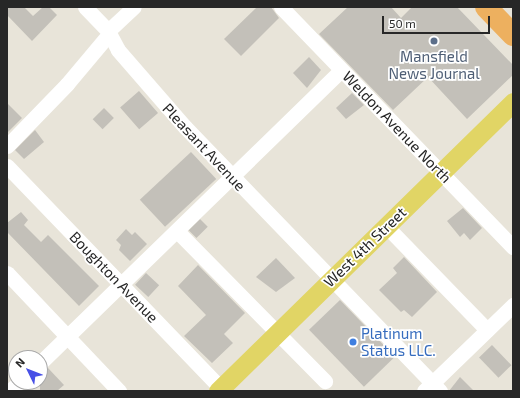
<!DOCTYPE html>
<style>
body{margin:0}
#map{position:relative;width:520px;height:398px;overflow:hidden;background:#e8e4d9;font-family:"Exo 2",sans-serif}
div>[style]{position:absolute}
.building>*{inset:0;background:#c3c0b9;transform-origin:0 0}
.minor>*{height:15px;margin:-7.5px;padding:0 7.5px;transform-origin:7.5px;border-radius:7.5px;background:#fff}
.major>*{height:19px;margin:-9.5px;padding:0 9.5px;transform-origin:9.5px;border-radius:9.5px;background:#e1d565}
.highway>*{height:22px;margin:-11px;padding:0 11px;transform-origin:11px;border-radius:11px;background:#edb05f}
.dots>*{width:11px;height:11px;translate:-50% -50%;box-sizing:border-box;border:2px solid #fff;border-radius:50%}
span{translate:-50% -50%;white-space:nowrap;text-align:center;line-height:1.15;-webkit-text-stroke:3.5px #fff;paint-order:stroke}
.service-label{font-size:15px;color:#4e5e75}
.street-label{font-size:15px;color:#272727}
.shop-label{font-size:15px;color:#366cbe}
.left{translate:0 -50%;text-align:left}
.frame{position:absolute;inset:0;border:8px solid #272727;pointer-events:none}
.north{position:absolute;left:8px;top:350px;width:40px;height:40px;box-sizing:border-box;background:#fff;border:1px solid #a9a9a9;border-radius:50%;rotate:313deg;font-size:11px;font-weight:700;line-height:16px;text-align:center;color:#272727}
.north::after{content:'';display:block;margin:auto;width:14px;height:18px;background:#4850e6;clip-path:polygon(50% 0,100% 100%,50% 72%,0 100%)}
.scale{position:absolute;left:382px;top:16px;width:108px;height:18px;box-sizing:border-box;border:2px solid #272727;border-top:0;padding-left:5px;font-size:12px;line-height:14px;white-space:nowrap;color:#272727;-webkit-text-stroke:3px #fff;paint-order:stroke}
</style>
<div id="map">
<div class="building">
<div style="clip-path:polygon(7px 7px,24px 7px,33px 16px,43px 7px,49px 7px,57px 15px,32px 41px,7px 15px)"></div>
<div style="clip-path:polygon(257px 7px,271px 7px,279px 18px,241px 56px,224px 39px)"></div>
<div style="clip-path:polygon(348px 7px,391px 7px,401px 18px,412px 7px,457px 7px,513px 65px,513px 75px,467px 119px,428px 77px,393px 110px,319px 34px)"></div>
<div style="clip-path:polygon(309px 57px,321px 70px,307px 88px,293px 73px)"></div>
<div style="left:139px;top:91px;width:29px;height:25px;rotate:49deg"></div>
<div style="clip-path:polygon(352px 93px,364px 105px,346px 119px,336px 108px)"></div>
<div style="clip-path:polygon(7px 103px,22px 118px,7px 133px)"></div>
<div style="left:104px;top:108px;width:14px;height:16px;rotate:45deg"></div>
<div style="clip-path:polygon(35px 130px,44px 142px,24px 159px,15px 150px)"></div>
<div style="left:191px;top:152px;width:37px;height:70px;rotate:47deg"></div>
<div style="clip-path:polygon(463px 208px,482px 228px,470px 240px,464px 233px,460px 237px,447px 221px)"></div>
<div style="clip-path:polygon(21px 212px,28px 220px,24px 225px,41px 242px,48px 235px,99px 286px,79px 306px,7px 232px,7px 223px)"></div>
<div style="left:200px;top:219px;width:11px;height:16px;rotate:45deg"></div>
<div style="clip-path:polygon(126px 229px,132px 235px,135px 232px,147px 244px,130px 261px,119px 250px,121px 245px,116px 240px)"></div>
<div style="clip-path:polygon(404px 257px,437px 292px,412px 317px,404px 310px,401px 312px,379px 290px,397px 273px,393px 268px)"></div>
<div style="clip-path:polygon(276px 258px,295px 278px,276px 292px,256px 277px)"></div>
<div style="clip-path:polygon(198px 265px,245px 313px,224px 334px,233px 343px,212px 363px,184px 336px,206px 315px,178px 286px)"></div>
<div style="left:146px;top:273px;width:18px;height:16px;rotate:43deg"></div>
<div style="left:340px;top:300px;width:79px;height:43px;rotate:46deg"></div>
<div style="left:492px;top:345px;width:28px;height:18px;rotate:46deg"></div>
<div style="clip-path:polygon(48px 368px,64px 385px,57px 391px,40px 391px,40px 375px)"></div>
<div style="clip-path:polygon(460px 377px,474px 391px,449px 391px)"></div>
</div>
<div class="minor">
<div style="left:85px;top:7px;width:33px;rotate:46deg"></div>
<div style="left:108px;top:31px;width:21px;rotate:62deg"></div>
<div style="left:118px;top:50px;width:102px;rotate:49deg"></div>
<div style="left:185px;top:127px;width:367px;rotate:46deg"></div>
<div style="left:281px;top:7px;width:334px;rotate:46deg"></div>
<div style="left:108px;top:31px;width:35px;rotate:-43deg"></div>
<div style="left:7px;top:146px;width:86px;rotate:-45.9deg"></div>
<div style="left:67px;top:84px;width:65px;rotate:-50deg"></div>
<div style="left:7px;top:166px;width:308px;rotate:46.1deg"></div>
<div style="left:386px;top:226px;width:145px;rotate:45.8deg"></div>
<div style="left:177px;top:231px;width:211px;rotate:45.4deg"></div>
<div style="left:7px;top:273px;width:163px;rotate:46.5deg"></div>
<div style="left:40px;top:363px;width:420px;rotate:-44.2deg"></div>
<div style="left:10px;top:391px;width:13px;rotate:-45deg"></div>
<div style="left:424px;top:391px;width:124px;rotate:-44deg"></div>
</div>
<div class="major">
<div style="left:218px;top:391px;width:413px;rotate:-44.4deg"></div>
</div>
<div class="highway">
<div style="left:486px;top:7px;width:39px;rotate:46deg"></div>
</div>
<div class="dots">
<div style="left:434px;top:41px;background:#5c6f8a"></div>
<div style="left:353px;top:342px;background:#3f7fe0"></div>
</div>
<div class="service-label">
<span style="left:434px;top:65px">Mansfield<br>News Journal</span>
</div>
<div class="street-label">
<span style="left:397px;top:127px;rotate:46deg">Weldon Avenue North</span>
<span style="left:204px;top:147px;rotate:47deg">Pleasant Avenue</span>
<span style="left:365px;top:247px;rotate:-44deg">West 4th Street</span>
<span style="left:114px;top:277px;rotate:46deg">Boughton Avenue</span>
</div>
<div class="shop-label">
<span class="left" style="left:361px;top:342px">Platinum<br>Status LLC.</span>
</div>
<div class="frame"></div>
<div class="north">N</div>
<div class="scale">50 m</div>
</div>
